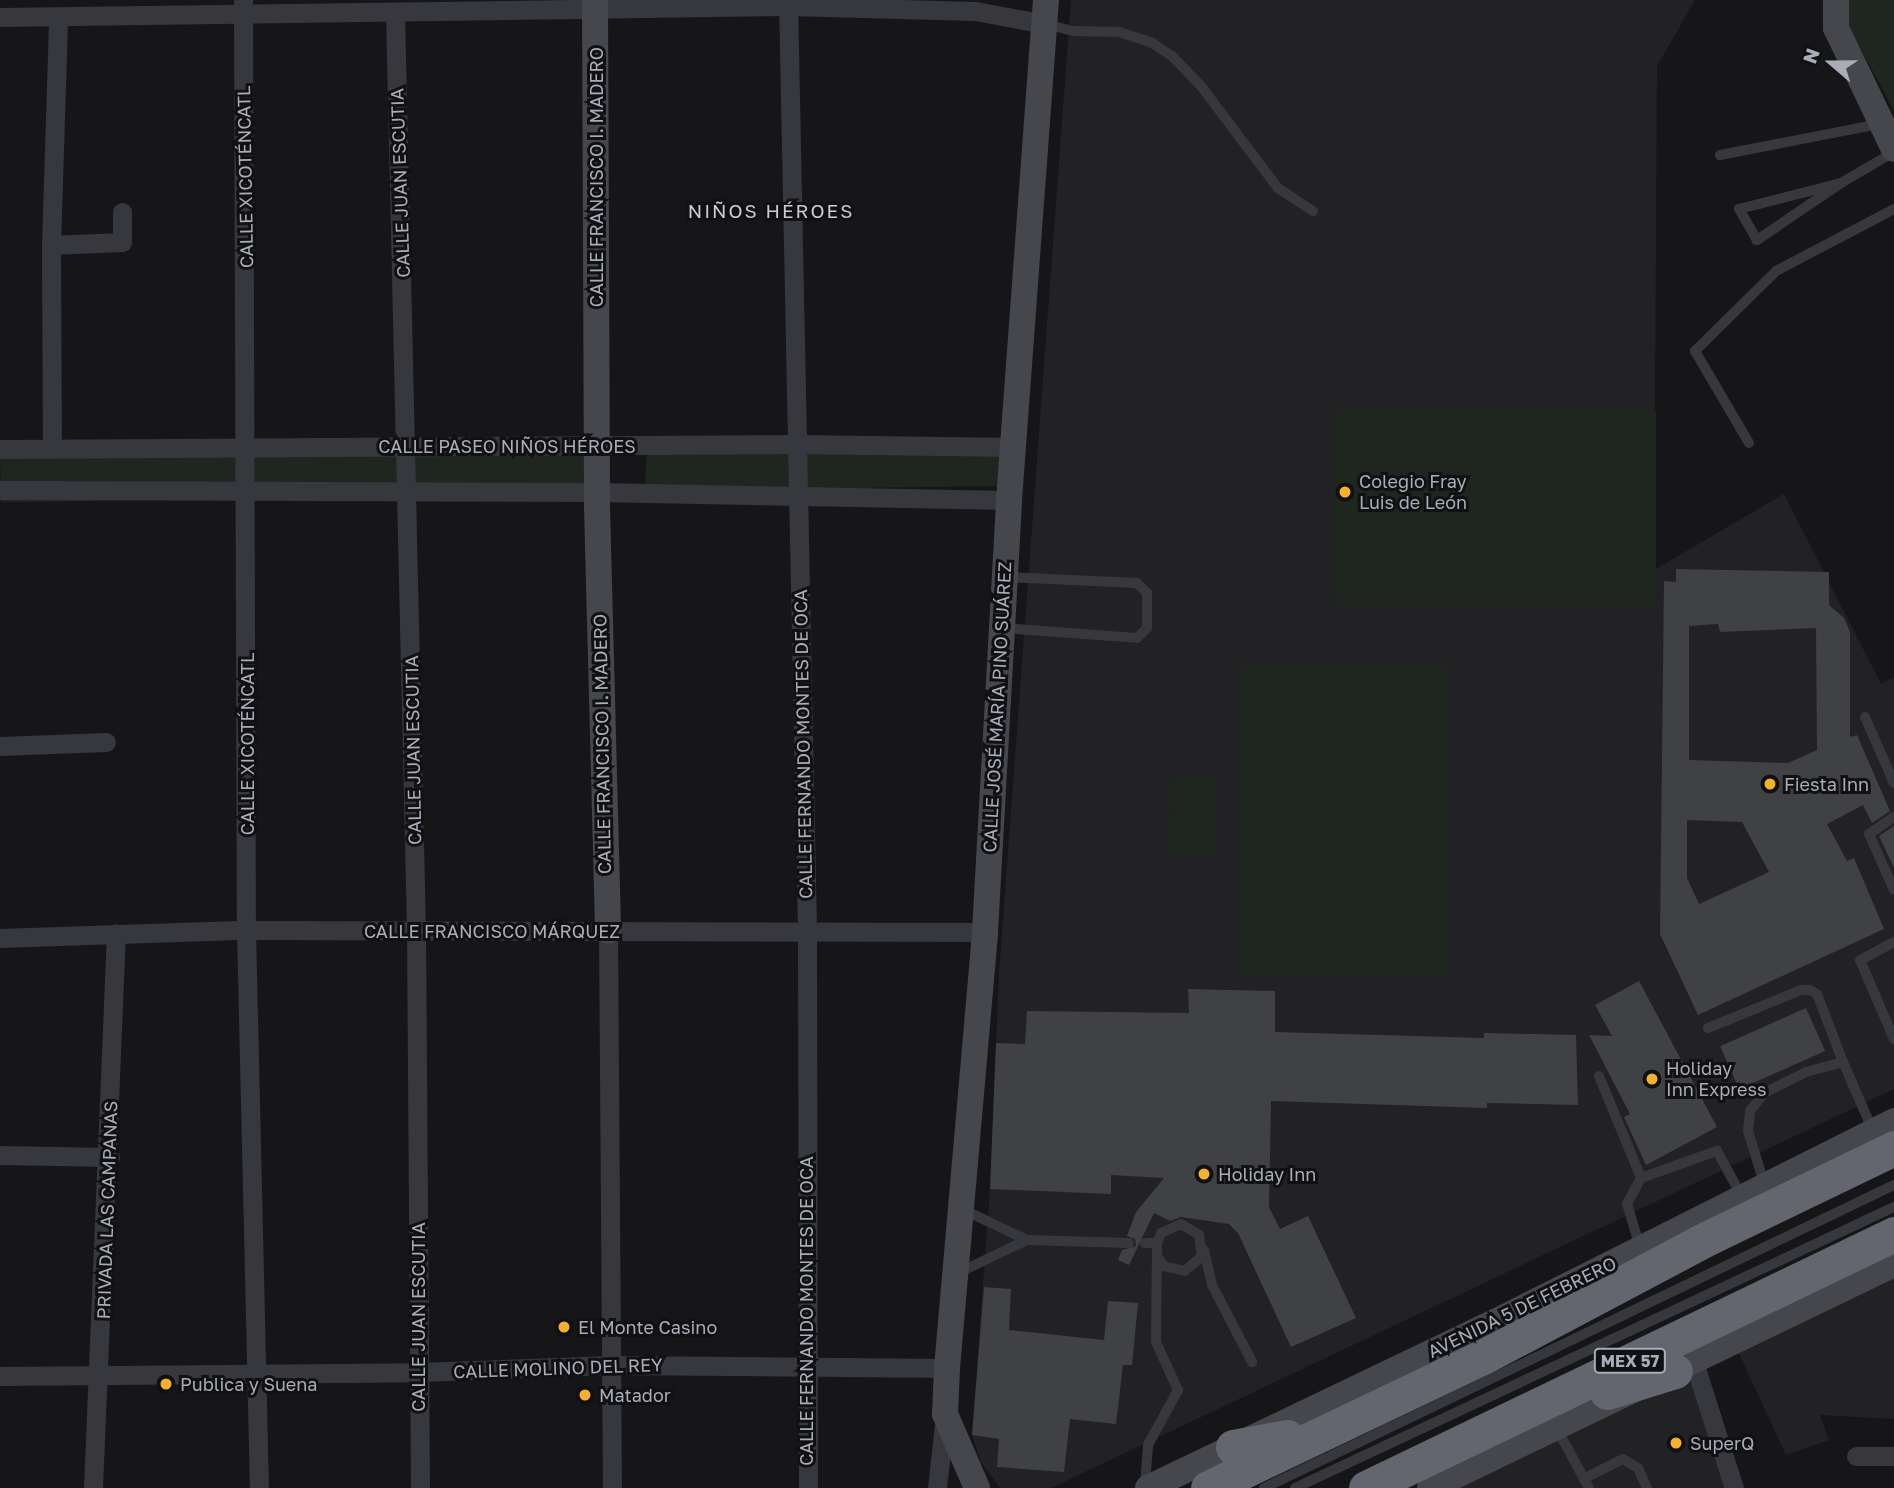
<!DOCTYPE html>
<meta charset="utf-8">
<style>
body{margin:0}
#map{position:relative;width:1894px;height:1488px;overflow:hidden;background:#161618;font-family:"Golos Text",sans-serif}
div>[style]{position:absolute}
.built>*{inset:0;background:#222225}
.green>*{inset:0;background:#1e261f;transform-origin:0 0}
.building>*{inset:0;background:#404145;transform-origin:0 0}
.lane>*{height:10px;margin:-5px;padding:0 5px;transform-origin:5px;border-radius:5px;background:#37383d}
.street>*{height:19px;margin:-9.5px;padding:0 9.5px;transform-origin:9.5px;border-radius:9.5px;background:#37383d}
.secondary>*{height:26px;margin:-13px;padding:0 13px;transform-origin:13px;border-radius:13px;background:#45474d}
.highway>*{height:35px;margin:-17.5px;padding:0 17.5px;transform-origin:17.5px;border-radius:17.5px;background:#63666e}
.dots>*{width:19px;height:19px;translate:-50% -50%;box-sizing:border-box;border:4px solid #111113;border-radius:50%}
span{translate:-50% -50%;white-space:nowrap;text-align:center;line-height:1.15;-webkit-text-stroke:6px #111113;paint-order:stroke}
.shield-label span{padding:2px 5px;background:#111113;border:2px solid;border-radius:5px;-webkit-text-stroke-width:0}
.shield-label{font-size:16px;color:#a8adb8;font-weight:700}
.street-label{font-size:18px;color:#a8adb8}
.poi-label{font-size:18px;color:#a8adb8}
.left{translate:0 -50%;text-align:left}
.neighbourhood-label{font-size:19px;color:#c9ccd4;letter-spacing:2px}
.north{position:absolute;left:1796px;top:28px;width:70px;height:70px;-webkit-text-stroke:5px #111113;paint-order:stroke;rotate:290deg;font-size:19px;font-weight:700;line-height:28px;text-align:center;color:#a8adb8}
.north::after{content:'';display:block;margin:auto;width:24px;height:32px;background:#a8adb8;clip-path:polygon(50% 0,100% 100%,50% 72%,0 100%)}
</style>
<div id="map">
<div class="built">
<div style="clip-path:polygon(1071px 0,1695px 0,1657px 66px,1654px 570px,1784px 494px,1881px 684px,1894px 677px,1894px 1089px,1051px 1488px,1000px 1488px,981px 1462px,972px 1435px,990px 1189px,999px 974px)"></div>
<div style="clip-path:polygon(1894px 1264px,1894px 1419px,1820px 1415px,1829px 1440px,1786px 1455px,1734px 1343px)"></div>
<div style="clip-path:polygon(1694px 1362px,1734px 1488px,1430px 1488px)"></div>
</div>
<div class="green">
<div style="clip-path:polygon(1843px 0,1894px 0,1894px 111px,1844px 17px)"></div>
<div style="left:1332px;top:411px;width:324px;height:194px"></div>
<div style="clip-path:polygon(1001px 442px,998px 486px,646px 491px,645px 483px,647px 445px)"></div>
<div style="left:596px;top:446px;width:46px;height:596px;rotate:89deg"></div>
<div style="left:1446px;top:663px;width:313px;height:203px;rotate:90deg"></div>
<div style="left:1171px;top:776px;width:44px;height:80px;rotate:1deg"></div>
</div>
<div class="building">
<div style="clip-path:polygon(evenodd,1676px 569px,1829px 572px,1829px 605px,1844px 618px,1850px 632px,1850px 737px,1857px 735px,1890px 811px,1872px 823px,1863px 805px,1827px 824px,1847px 861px,1854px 858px,1884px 929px,1698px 1015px,1660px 934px,1664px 581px,1676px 582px,1676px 569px,1718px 624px,1720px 632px,1816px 628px,1817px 750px,1788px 763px,1689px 760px,1689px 626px,1718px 624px,1676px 569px,1687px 820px,1742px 822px,1769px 872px,1699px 904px,1687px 878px,1687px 820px)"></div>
<div style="clip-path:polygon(1894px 826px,1894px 868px,1879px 836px)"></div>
<div style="clip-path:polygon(1639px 981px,1717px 1127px,1646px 1165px,1624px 1117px,1630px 1114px,1589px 1035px,1612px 1036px,1595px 1005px)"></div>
<div style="clip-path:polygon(1188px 989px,1275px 991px,1275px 1032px,1484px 1038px,1484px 1033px,1576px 1035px,1578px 1105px,1487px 1103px,1487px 1108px,1271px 1101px,1269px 1207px,1280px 1229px,1308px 1216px,1356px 1318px,1291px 1347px,1238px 1233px,1229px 1224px,1181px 1217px,1170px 1221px,1154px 1213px,1129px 1265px,1118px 1260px,1122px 1250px,1136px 1246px,1135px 1239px,1127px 1236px,1136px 1212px,1164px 1178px,1111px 1175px,1111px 1194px,990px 1189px,996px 1043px,1025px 1044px,1027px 1011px,1189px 1013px)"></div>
<div style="left:1806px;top:1008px;width:47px;height:94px;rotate:66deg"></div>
<div style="clip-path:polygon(984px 1287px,1011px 1289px,1009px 1330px,1104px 1340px,1108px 1301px,1138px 1303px,1132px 1365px,1123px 1365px,1116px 1424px,1070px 1419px,1064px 1472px,997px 1467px,999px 1439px,972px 1435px)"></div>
</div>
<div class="lane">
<div style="left:1045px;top:24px;width:29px;rotate:14deg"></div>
<div style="left:1073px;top:31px;width:46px;rotate:1.2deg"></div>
<div style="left:1119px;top:32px;width:35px;rotate:18deg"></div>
<div style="left:1152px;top:43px;width:24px;rotate:33deg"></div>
<div style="left:1172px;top:56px;width:42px;rotate:46deg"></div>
<div style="left:1201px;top:86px;width:128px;rotate:53deg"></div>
<div style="left:1278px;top:188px;width:42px;rotate:33.3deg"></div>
<div style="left:1720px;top:155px;width:163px;rotate:-11deg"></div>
<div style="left:1841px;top:183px;width:102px;rotate:145.8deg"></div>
<div style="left:1757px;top:240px;width:36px;rotate:-120deg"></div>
<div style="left:1739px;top:209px;width:105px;rotate:-14.3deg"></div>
<div style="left:1841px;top:183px;width:61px;rotate:-30.3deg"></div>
<div style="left:1749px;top:443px;width:107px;rotate:-120.4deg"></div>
<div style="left:1695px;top:351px;width:114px;rotate:-44.6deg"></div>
<div style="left:1776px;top:271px;width:133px;rotate:-27.7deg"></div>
<div style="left:1002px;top:628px;width:135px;rotate:4.2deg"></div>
<div style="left:1137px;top:638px;width:14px;rotate:-45deg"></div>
<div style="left:1147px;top:628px;width:35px;rotate:-90deg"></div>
<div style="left:1147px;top:593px;width:14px;rotate:-135deg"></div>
<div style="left:1137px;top:583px;width:130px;rotate:-177.4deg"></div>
<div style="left:1865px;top:717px;width:72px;rotate:66.3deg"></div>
<div style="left:1894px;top:817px;width:30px;rotate:146deg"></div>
<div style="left:1869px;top:834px;width:61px;rotate:65.9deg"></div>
<div style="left:1894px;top:942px;width:38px;rotate:152deg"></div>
<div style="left:1860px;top:960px;width:86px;rotate:66.7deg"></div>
<div style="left:1708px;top:1028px;width:100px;rotate:-22.2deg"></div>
<div style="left:1801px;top:990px;width:9px"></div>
<div style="left:1810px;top:990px;width:8px;rotate:30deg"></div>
<div style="left:1817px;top:994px;width:73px;rotate:69.1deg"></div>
<div style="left:1599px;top:1076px;width:110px;rotate:67.6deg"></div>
<div style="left:1764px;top:1183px;width:54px;rotate:-107.1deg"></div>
<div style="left:1748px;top:1131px;width:20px;rotate:-84deg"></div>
<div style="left:1750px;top:1111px;width:23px;rotate:-52deg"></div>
<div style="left:1764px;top:1093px;width:47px;rotate:-26.6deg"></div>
<div style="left:1806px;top:1072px;width:38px;rotate:-15deg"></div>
<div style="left:1843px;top:1062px;width:75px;rotate:66.5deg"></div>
<div style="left:962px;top:1209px;width:72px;rotate:25.5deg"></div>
<div style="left:1027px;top:1240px;width:102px;rotate:1.7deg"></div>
<div style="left:1145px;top:1243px;width:12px"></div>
<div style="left:1640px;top:1247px;width:45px;rotate:-106.8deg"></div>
<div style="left:1627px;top:1204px;width:30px;rotate:-62deg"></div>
<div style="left:1641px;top:1178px;width:81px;rotate:-19.6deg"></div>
<div style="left:1717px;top:1151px;width:52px;rotate:61.5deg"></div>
<div style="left:1204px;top:1250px;width:36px;rotate:77deg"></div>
<div style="left:1212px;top:1285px;width:87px;rotate:62.5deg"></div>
<div style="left:958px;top:1273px;width:76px;rotate:-25.6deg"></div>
<div style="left:1556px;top:1427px;width:69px;rotate:61.6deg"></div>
<div style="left:1585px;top:1478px;width:42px;rotate:-26.6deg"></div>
<div style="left:1623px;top:1459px;width:17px;rotate:31deg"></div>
<div style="left:1638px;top:1468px;width:22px;rotate:66deg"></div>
<div style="left:1145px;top:1486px;width:41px;rotate:-85.8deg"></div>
<div style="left:1148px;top:1445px;width:63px;rotate:-61.4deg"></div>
<div style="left:1178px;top:1390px;width:53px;rotate:-114.6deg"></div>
<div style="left:1156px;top:1342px;width:99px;rotate:-89.4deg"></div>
<div style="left:1157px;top:1243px;width:11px;rotate:-68deg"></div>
<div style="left:1161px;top:1233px;width:22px;rotate:-24deg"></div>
<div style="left:1181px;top:1224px;width:21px;rotate:31deg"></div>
<div style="left:1199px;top:1235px;width:21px;rotate:82deg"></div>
<div style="left:1202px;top:1256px;width:23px;rotate:139deg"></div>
<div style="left:1185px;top:1271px;width:22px;rotate:-167deg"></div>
<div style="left:1164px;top:1266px;width:12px;rotate:-125deg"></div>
<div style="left:1264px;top:1488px;width:699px;rotate:-25.69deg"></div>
<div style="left:1295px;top:1488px;width:662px;rotate:-25.13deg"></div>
</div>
<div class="street">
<div style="left:243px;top:0;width:930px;rotate:89.82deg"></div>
<div style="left:246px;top:930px;width:558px;rotate:88.67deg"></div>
<div style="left:788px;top:0;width:932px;rotate:88.83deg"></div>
<div style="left:807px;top:932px;width:556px;rotate:89.9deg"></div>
<div style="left:395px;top:12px;width:918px;rotate:88.69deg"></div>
<div style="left:416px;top:930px;width:558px;rotate:89.59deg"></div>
<div style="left:0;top:17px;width:788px;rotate:-0.8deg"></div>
<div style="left:788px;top:6px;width:187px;rotate:1.5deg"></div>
<div style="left:975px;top:11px;width:71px;rotate:10.5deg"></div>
<div style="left:51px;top:245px;width:71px;rotate:-2.4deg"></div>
<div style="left:122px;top:242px;width:30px;rotate:-90deg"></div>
<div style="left:0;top:449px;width:797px;rotate:-0.36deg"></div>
<div style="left:797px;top:444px;width:218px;rotate:0.8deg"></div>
<div style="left:52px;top:449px;width:204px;rotate:-90.3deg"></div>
<div style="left:51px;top:245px;width:228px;rotate:-88.2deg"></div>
<div style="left:0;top:490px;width:597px;rotate:0.19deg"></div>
<div style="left:597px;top:492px;width:412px;rotate:1.1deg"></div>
<div style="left:0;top:746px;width:106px;rotate:-2.2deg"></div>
<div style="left:608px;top:931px;width:557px;rotate:89.59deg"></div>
<div style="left:0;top:938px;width:246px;rotate:-1.9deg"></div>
<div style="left:246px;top:930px;width:739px;rotate:0.16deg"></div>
<div style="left:0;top:1155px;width:110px;rotate:1deg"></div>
<div style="left:1694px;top:1362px;width:132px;rotate:72.4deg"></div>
<div style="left:0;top:1376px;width:418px;rotate:-0.5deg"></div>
<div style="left:418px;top:1372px;width:194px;rotate:-2.1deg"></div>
<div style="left:612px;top:1365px;width:335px;rotate:0.5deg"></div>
<div style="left:1856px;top:1456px;width:38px"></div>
<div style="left:93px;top:1488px;width:555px;rotate:-87.63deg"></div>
<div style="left:937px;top:1488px;width:73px;rotate:-83.7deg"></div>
</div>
<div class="secondary">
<div style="left:595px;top:0;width:507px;rotate:89.77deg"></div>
<div style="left:597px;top:507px;width:424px;rotate:88.5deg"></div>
<div style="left:1836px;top:0;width:28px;rotate:90deg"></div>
<div style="left:1836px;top:28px;width:134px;rotate:64.4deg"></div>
<div style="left:977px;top:1488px;width:81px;rotate:-113.4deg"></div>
<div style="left:945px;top:1414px;width:46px;rotate:-87.5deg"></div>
<div style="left:947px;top:1368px;width:438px;rotate:-85deg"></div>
<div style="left:985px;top:932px;width:433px;rotate:-86.8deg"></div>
<div style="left:1009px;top:500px;width:501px;rotate:-85.77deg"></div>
<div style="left:1148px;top:1488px;width:385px;rotate:-25.6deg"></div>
<div style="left:1495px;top:1322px;width:447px;rotate:-26.7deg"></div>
<div style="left:1430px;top:1488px;width:515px;rotate:-25.77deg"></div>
</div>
<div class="highway">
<div style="left:1607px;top:1392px;width:71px;rotate:-17.2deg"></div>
<div style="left:1233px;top:1447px;width:55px;rotate:-10.5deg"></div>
<div style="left:1208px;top:1488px;width:307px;rotate:-25.5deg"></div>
<div style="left:1485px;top:1356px;width:252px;rotate:-27.9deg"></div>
<div style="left:1708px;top:1238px;width:207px;rotate:-25.8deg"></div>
<div style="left:1366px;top:1488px;width:586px;rotate:-25.69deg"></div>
</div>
<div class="dots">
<div style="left:1345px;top:492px;background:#f2b134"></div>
<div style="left:1770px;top:784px;background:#f2b134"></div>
<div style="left:1652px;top:1079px;background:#f2b134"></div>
<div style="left:1204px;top:1174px;background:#f2b134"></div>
<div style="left:564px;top:1327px;background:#f2b134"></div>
<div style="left:166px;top:1384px;background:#f2b134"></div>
<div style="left:585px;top:1395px;background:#f2b134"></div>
<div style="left:1676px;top:1443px;background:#f2b134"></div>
</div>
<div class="shield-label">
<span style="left:1630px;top:1361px">MEX 57</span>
</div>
<div class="street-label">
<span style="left:245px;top:177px;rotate:-91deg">CALLE XICOTÉNCATL</span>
<span style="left:596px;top:177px;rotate:-90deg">CALLE FRANCISCO I. MADERO</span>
<span style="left:400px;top:183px;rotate:-92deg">CALLE JUAN ESCUTIA</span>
<span style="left:507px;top:446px">CALLE PASEO NIÑOS HÉROES</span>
<span style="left:997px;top:707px;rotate:-87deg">CALLE JOSÉ MARÍA PINO SUÁREZ</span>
<span style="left:247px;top:744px;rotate:-90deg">CALLE XICOTÉNCATL</span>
<span style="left:602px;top:744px;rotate:-91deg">CALLE FRANCISCO I. MADERO</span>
<span style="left:803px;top:744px;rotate:-91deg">CALLE FERNANDO MONTES DE OCA</span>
<span style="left:413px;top:750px;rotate:-91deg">CALLE JUAN ESCUTIA</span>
<span style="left:492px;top:931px">CALLE FRANCISCO MÁRQUEZ</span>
<span style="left:107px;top:1210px;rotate:-88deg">PRIVADA LAS CAMPANAS</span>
<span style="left:1522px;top:1307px;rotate:-26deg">AVENIDA 5 DE FEBRERO</span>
<span style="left:806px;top:1311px;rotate:-90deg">CALLE FERNANDO MONTES DE OCA</span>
<span style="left:418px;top:1317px;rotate:-90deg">CALLE JUAN ESCUTIA</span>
<span style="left:558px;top:1368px;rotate:-2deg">CALLE MOLINO DEL REY</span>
</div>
<div class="poi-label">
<span class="left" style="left:1359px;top:492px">Colegio Fray<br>Luis de León</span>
<span class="left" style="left:1784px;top:784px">Fiesta Inn</span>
<span class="left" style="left:1666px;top:1079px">Holiday<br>Inn Express</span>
<span class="left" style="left:1218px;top:1174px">Holiday Inn</span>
<span class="left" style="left:578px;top:1327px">El Monte Casino</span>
<span class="left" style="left:180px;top:1384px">Publica y Suena</span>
<span class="left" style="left:599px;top:1395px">Matador</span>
<span class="left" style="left:1690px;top:1443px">SuperQ</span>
</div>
<div class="neighbourhood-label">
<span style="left:771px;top:211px">NIÑOS HÉROES</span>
</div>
<div class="north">N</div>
</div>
